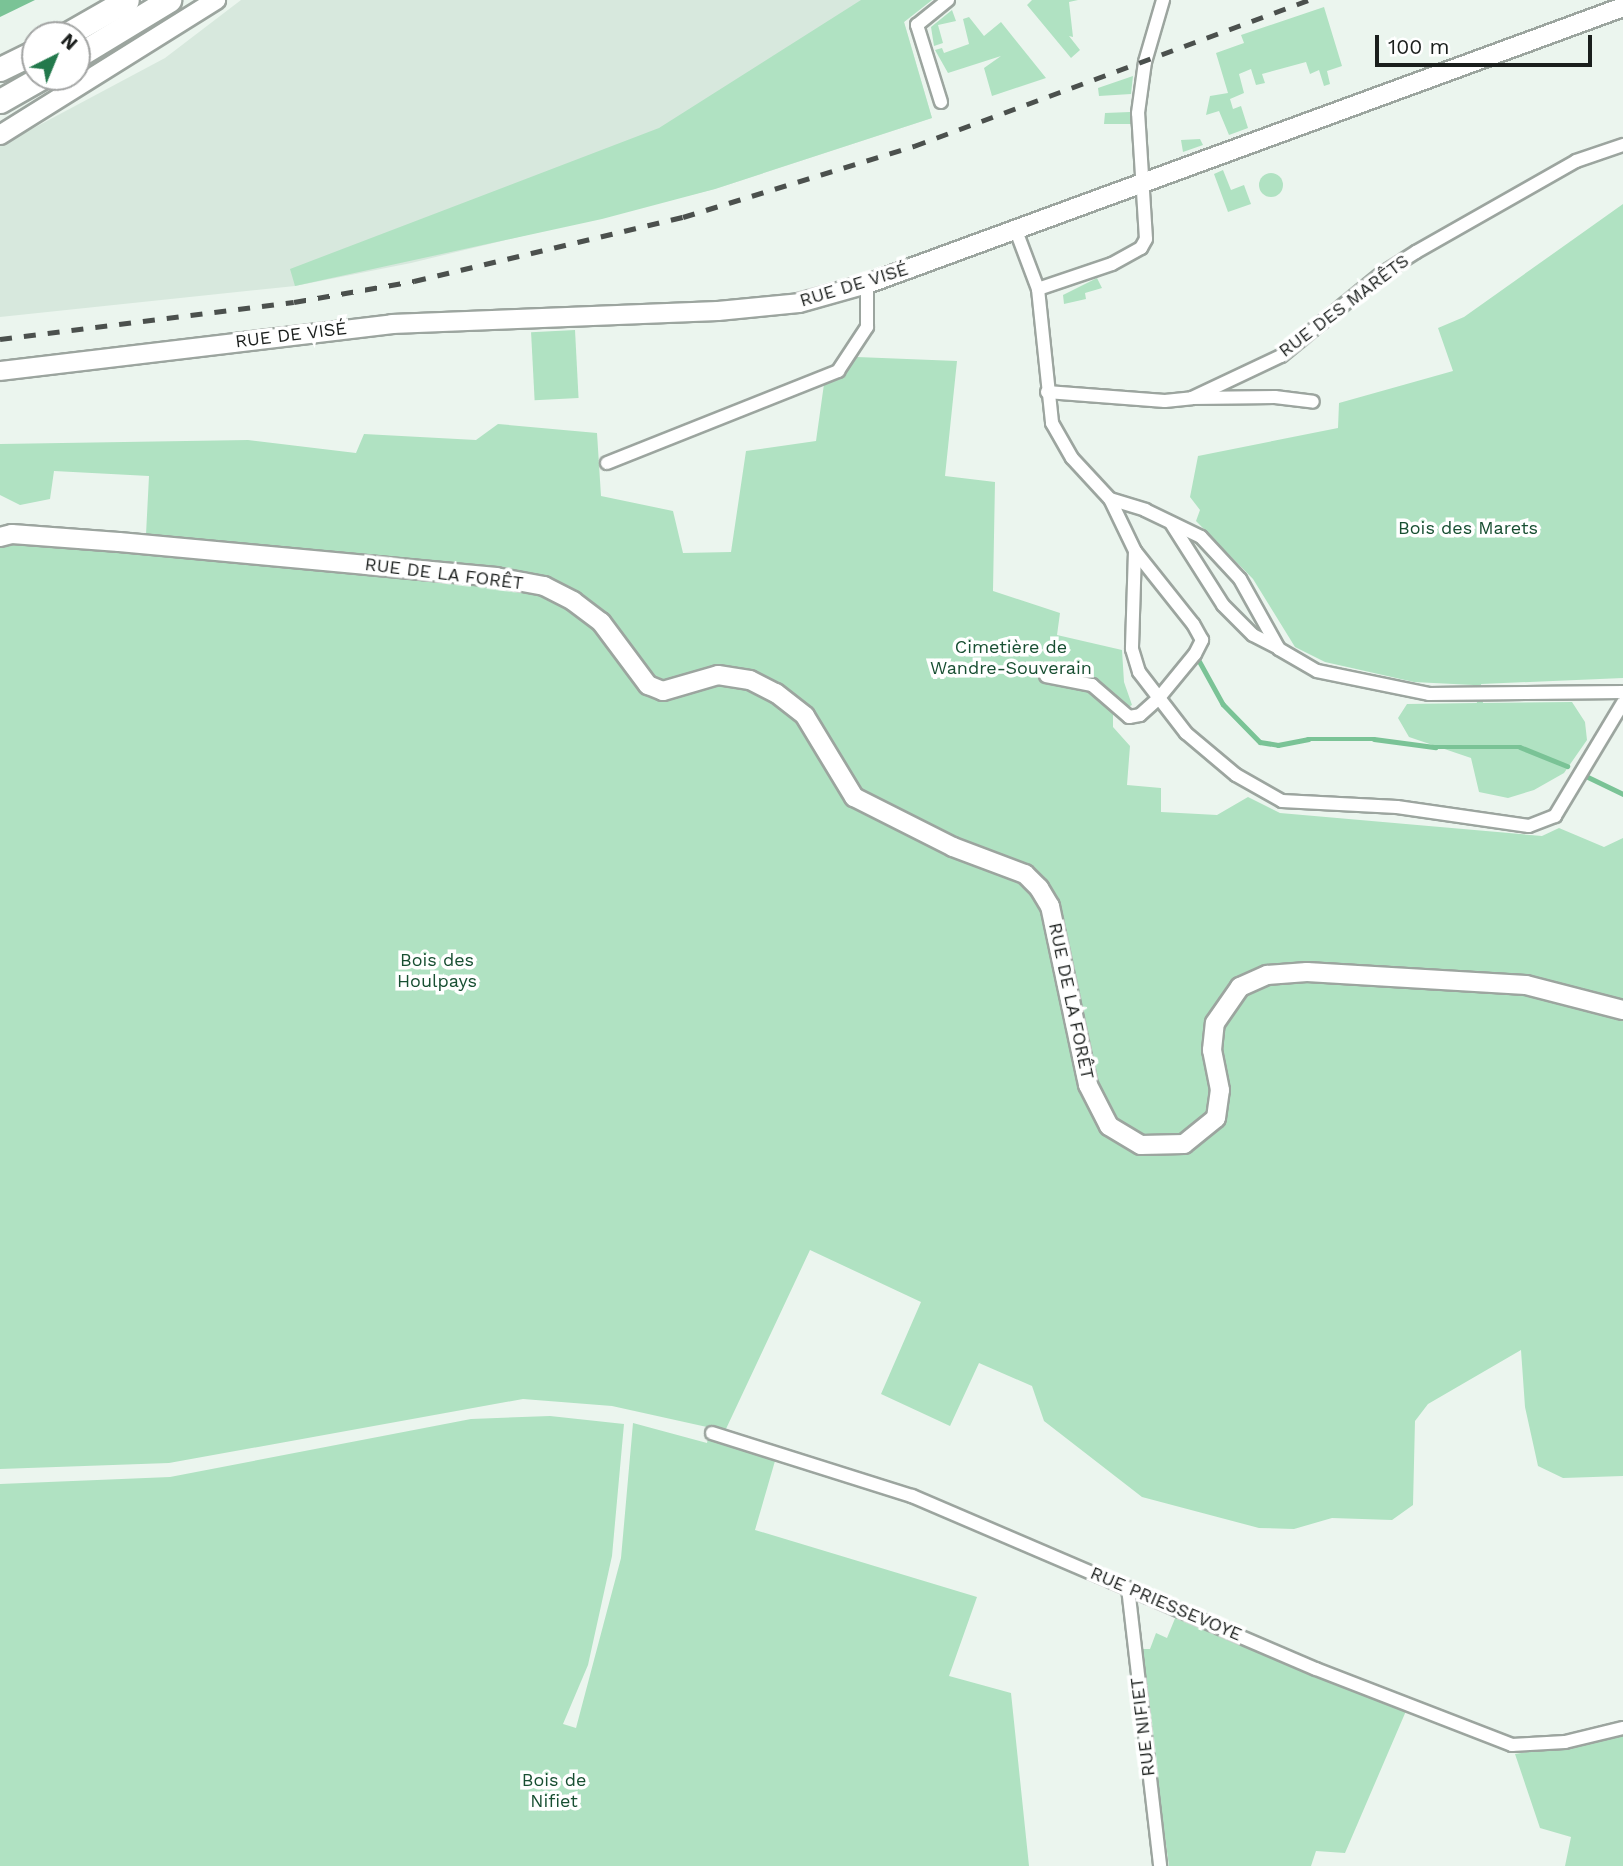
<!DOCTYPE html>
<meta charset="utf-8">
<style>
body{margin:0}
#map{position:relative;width:1623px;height:1866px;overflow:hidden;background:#ebf5ee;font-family:"Work Sans",sans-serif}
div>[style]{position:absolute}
.built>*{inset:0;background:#d7e8dd}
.green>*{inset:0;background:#b0e2c2;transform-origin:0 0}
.round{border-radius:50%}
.water>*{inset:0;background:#7ac396}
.stream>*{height:4.5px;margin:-2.25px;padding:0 2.25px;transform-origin:2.25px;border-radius:2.25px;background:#7ac396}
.roads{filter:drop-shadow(2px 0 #9ca59f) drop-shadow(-2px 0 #9ca59f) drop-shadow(0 2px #9ca59f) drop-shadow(0 -2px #9ca59f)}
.street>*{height:12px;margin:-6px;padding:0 6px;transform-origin:6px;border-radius:6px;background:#fff}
.secondary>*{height:18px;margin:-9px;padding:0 9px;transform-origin:9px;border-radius:9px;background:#fff}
.highway>*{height:23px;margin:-11.5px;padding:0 11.5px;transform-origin:11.5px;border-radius:11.5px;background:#fff}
.rail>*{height:4.5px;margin-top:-2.25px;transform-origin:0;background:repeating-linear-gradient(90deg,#4b504d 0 12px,transparent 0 24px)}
span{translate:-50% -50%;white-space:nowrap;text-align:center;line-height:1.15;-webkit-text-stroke:7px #fff;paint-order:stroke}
.street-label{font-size:18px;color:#1a1e1c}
.park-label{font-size:18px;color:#184f32}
.north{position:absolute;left:21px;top:21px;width:70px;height:70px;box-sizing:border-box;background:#fff;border:2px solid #a3a5a4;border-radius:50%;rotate:43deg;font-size:19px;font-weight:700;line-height:28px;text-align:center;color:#1a1e1c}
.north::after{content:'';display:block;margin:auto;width:24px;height:32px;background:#23794c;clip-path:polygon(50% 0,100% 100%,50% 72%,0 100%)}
.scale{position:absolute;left:1375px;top:35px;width:217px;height:32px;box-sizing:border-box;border:4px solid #1a1e1c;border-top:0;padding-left:9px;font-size:21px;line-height:24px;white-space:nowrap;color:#1a1e1c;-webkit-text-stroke:5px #fff;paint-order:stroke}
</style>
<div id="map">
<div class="built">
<div style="clip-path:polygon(241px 0,932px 0,904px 22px,932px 118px,715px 189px,411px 263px,295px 286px,0 317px,0 146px,165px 58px)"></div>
</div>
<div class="green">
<div style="clip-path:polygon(861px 0,932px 0,904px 22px,932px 118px,715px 189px,602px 219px,295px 286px,290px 269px,659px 128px)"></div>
<div style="clip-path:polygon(1032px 0,1078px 0,1069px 2px,1073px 37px,1069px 36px,1080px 50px,1071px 58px,1027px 5px)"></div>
<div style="clip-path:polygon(1324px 7px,1342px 66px,1327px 71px,1330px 84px,1324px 86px,1319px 70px,1310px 74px,1306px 62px,1262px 74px,1265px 83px,1256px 85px,1251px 69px,1239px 74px,1244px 93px,1230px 99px,1233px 109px,1241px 106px,1248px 128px,1229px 135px,1219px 111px,1206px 115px,1210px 96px,1228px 93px,1216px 53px,1244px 43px,1241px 35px)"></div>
<div style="clip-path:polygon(952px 10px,956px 21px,938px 25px,943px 43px,934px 46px,931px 27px)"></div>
<div style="clip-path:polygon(969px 17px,984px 36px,1001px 22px,1046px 78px,992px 96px,984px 68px,1001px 56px,948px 73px,935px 50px,942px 48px,944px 53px,969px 44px,963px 19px)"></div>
<div style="clip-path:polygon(1133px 76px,1131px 94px,1099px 96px,1098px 88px)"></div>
<div style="clip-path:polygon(1130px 112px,1131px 124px,1104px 124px,1105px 113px)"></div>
<div style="clip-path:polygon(1200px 139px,1203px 145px,1183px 152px,1181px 140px)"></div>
<div style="clip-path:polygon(1223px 170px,1231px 190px,1244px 185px,1251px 204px,1228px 212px,1214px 174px)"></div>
<div class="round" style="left:1259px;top:173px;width:24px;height:24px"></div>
<div style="clip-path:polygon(1623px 204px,1623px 678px,1481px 684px,1483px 703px,1572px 702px,1585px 722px,1587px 740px,1564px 773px,1534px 790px,1508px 798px,1479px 792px,1471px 758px,1409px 737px,1398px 718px,1407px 704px,1477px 703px,1473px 685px,1414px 682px,1325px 662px,1295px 647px,1253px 579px,1196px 521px,1200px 510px,1190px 497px,1198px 456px,1338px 428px,1339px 403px,1453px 371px,1438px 328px,1464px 317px)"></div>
<div style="clip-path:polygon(1097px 278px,1102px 288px,1085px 293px,1086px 299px,1064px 304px,1063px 295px)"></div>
<div style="left:575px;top:330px;width:68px;height:44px;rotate:87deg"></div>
<div style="clip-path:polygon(857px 357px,957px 361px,945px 476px,995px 482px,993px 591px,1060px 613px,1057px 635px,1122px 650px,1124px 682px,1132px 705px,1113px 715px,1113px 727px,1130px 746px,1127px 785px,1161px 788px,1161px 812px,1217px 815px,1248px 797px,1280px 813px,1542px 836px,1559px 828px,1604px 847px,1623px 838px,1623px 1476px,1563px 1478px,1538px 1466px,1525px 1407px,1521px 1350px,1428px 1404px,1415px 1421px,1413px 1505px,1392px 1520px,1332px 1518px,1294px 1529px,1259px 1528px,1142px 1497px,1044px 1421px,1032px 1386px,979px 1363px,950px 1426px,881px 1394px,921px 1302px,810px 1250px,725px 1431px,612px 1406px,523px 1399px,169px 1463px,0 1469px,0 546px,15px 542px,145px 554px,149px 476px,54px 471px,50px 499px,20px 505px,0 495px,0 444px,248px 440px,356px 453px,364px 434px,476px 440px,498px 424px,597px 433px,601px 496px,673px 511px,683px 553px,731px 552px,746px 451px,816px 441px,824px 384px,841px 376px)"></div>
<div style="clip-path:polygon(550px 1416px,624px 1424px,612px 1556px,588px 1665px,563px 1724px,576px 1728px,621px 1558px,633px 1423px,707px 1443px,708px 1438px,775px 1461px,755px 1530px,977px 1597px,949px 1676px,1011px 1693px,1029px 1866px,0 1866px,0 1484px,170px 1477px,471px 1419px)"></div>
<div style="clip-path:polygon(1176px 1616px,1406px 1711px,1345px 1853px,1316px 1851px,1311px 1866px,1169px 1866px,1139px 1649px,1150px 1649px,1156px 1633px,1167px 1638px)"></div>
<div style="clip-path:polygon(1623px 1736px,1623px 1866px,1565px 1866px,1571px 1837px,1540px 1828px,1515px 1754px)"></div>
</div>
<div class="water">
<div style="clip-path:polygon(0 0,35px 0,0 17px)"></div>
</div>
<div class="stream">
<div style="left:1196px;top:655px;width:56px;rotate:61.1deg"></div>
<div style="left:1223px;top:704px;width:53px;rotate:45.8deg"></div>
<div style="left:1260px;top:742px;width:18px;rotate:9deg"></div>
<div style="left:1278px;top:745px;width:31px;rotate:-11deg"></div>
<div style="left:1308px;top:739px;width:66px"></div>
<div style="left:1374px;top:739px;width:62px;rotate:7.5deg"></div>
<div style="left:1435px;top:747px;width:85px"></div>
<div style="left:1520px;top:747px;width:51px;rotate:22deg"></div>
<div style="left:1586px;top:776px;width:41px;rotate:25.9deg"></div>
</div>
<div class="roads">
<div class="street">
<div style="left:941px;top:102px;width:81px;rotate:-107.3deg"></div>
<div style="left:917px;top:25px;width:40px;rotate:-39deg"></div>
<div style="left:1015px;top:228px;width:65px;rotate:69.3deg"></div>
<div style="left:1038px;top:289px;width:135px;rotate:84deg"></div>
<div style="left:1052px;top:423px;width:40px;rotate:60.3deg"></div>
<div style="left:1072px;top:458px;width:56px;rotate:47.2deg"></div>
<div style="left:1110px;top:499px;width:58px;rotate:64.3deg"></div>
<div style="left:1135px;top:551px;width:98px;rotate:91.8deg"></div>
<div style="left:1132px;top:649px;width:24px;rotate:73deg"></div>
<div style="left:1139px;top:672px;width:77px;rotate:52.4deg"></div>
<div style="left:1186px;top:733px;width:65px;rotate:40deg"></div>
<div style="left:1236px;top:775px;width:53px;rotate:29.5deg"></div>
<div style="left:1282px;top:801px;width:115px;rotate:3deg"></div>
<div style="left:1397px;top:807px;width:133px;rotate:8.2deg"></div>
<div style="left:1529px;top:826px;width:28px;rotate:-21deg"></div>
<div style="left:1555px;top:816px;width:132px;rotate:-59deg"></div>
<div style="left:1038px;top:289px;width:78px;rotate:-18.7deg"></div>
<div style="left:1112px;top:264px;width:33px;rotate:-29deg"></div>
<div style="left:1141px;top:248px;width:10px;rotate:-61deg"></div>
<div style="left:1146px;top:239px;width:126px;rotate:-93.6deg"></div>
<div style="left:1138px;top:113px;width:51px;rotate:-82.2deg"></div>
<div style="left:1145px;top:62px;width:65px;rotate:-73.8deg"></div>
<div style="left:1047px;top:392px;width:118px;rotate:4.4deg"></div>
<div style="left:1165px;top:401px;width:27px;rotate:-6deg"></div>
<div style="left:1192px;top:398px;width:98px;rotate:-25.3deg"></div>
<div style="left:1281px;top:356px;width:128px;rotate:-39.3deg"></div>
<div style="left:1380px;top:275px;width:43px;rotate:-32.6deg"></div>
<div style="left:1416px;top:252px;width:184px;rotate:-29.6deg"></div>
<div style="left:1576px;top:161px;width:50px;rotate:-18.8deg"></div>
<div style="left:1192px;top:398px;width:83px;rotate:-0.7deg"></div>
<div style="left:1275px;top:397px;width:38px;rotate:7deg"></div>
<div style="left:607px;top:463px;width:249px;rotate:-21.7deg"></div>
<div style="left:838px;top:371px;width:53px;rotate:-56.6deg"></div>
<div style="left:867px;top:327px;width:43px;rotate:-90deg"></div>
<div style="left:1110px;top:499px;width:37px;rotate:17deg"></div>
<div style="left:1145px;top:510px;width:62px;rotate:25.7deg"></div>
<div style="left:1201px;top:537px;width:57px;rotate:47.1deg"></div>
<div style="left:1240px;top:579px;width:80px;rotate:60.9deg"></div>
<div style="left:1279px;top:649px;width:44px;rotate:30.1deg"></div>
<div style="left:1317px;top:671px;width:114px;rotate:11.6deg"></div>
<div style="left:1429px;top:694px;width:194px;rotate:-0.6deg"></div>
<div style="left:1171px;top:523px;width:97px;rotate:57.6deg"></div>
<div style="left:1223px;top:605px;width:42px;rotate:45deg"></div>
<div style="left:1253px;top:635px;width:28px;rotate:27deg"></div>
<div style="left:1046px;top:676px;width:47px;rotate:11.1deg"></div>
<div style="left:1092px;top:685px;width:49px;rotate:40.9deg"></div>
<div style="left:1129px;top:717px;width:11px;rotate:-10deg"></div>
<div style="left:1140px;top:715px;width:24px;rotate:-42deg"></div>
<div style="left:1158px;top:699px;width:58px;rotate:-50.6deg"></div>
<div style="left:1195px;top:654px;width:16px;rotate:-63deg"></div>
<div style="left:1202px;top:640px;width:18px;rotate:-119deg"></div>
<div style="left:1193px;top:624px;width:93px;rotate:-128.5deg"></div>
<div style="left:712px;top:1433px;width:210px;rotate:17.5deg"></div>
<div style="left:912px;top:1496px;width:439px;rotate:23.2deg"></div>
<div style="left:1316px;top:1669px;width:210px;rotate:21.2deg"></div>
<div style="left:1512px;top:1745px;width:53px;rotate:-3.2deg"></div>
<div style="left:1565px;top:1742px;width:60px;rotate:-13.6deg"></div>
<div style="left:1128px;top:1588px;width:280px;rotate:83.4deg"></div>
</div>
<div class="secondary">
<div style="left:0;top:135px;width:255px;rotate:-32deg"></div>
<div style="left:0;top:371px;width:395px;rotate:-6.8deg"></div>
<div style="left:392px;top:324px;width:326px;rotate:-2.3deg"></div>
<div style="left:718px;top:311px;width:81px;rotate:-5.6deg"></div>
<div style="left:799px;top:303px;width:71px;rotate:-15.6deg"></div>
<div style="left:867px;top:284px;width:805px;rotate:-20.12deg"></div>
<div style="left:0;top:537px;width:12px;rotate:-14deg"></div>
<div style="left:12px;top:534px;width:107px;rotate:4.3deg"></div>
<div style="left:119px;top:542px;width:379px;rotate:5.3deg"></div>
<div style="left:496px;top:577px;width:49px;rotate:10.6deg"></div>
<div style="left:544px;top:586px;width:33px;rotate:27deg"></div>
<div style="left:573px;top:601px;width:35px;rotate:37deg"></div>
<div style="left:601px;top:622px;width:79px;rotate:53.3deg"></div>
<div style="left:648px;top:685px;width:16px;rotate:22deg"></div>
<div style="left:663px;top:691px;width:57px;rotate:-16.2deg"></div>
<div style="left:718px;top:675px;width:32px;rotate:9deg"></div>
<div style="left:750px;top:680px;width:29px;rotate:27deg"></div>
<div style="left:776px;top:693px;width:37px;rotate:38deg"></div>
<div style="left:805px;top:716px;width:95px;rotate:58.8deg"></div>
<div style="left:854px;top:797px;width:111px;rotate:26.8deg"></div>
<div style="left:953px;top:847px;width:77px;rotate:20.6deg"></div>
<div style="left:1025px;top:874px;width:20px;rotate:45deg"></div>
<div style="left:1039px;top:888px;width:21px;rotate:59deg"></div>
<div style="left:1050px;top:906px;width:183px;rotate:78deg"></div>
<div style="left:1088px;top:1085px;width:46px;rotate:62.9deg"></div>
<div style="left:1109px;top:1126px;width:37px;rotate:31deg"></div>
<div style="left:1141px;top:1145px;width:43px;rotate:-1.3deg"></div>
<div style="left:1184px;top:1144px;width:41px;rotate:-39.1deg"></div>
<div style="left:1216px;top:1118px;width:28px;rotate:-82deg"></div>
<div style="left:1220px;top:1090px;width:41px;rotate:-101.3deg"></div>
<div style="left:1212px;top:1050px;width:27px;rotate:-84deg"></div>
<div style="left:1215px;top:1023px;width:44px;rotate:-55.2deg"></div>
<div style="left:1240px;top:987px;width:30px;rotate:-24deg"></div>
<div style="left:1267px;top:975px;width:40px;rotate:-4.3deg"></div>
<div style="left:1307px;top:972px;width:219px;rotate:3.4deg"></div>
<div style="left:1526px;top:985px;width:100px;rotate:14.5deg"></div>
</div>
<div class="highway">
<div style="left:66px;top:35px;width:70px;rotate:-29.8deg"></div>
<div style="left:77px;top:56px;width:108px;rotate:-31.3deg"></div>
<div style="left:0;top:69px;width:39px;rotate:-26deg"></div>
<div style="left:0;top:101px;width:48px;rotate:-29.7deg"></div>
</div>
</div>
<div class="rail">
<div style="left:0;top:339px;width:296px;rotate:-7.2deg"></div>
<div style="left:294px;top:302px;width:122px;rotate:-9.9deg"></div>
<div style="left:414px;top:281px;width:277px;rotate:-13.4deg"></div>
<div style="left:683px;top:217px;width:242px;rotate:-17.1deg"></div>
<div style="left:914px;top:146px;width:420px;rotate:-20.3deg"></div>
</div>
<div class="street-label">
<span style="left:854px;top:285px;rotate:-17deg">RUE DE VISÉ</span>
<span style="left:1344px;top:306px;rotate:-37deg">RUE DES MARÊTS</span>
<span style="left:291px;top:335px;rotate:-7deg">RUE DE VISÉ</span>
<span style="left:444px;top:574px;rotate:7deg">RUE DE LA FORÊT</span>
<span style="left:1071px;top:1001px;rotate:78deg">RUE DE LA FORÊT</span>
<span style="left:1166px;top:1604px;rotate:23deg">RUE PRIESSEVOYE</span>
<span style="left:1143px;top:1727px;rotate:-97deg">RUE NIFIET</span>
</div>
<div class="park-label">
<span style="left:1468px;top:528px">Bois des Marets</span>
<span style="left:1011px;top:658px">Cimetière de<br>Wandre-Souverain</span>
<span style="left:437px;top:971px">Bois des<br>Houlpays</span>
<span style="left:554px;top:1791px">Bois de<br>Nifiet</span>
</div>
<div class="north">N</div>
<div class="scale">100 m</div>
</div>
